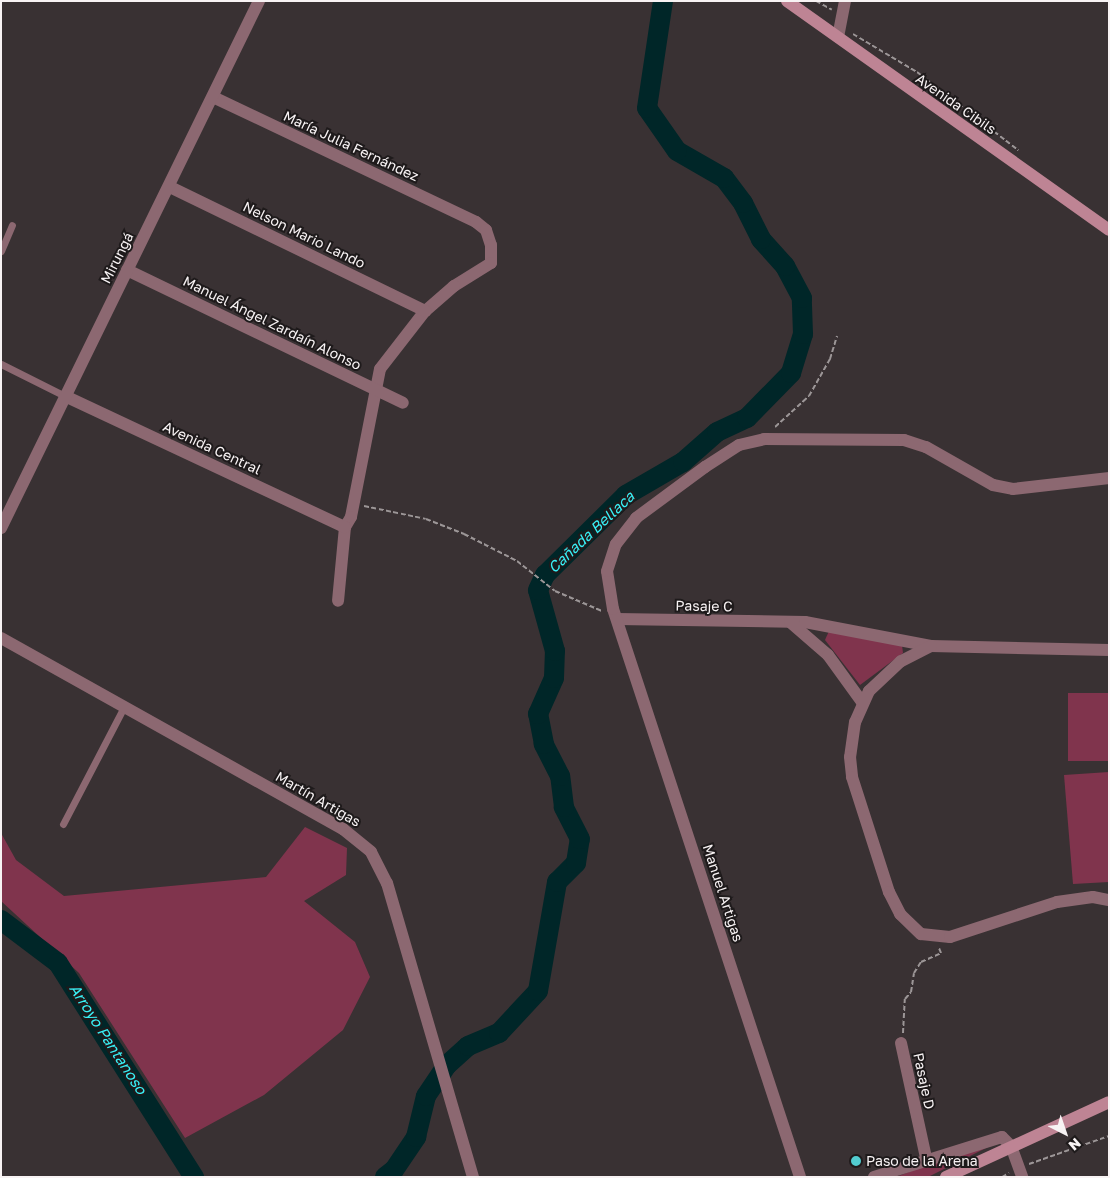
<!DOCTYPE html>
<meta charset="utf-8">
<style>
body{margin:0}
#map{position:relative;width:1110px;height:1178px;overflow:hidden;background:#393133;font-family:"Golos Text",sans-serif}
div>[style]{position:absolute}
.green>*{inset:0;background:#80344d;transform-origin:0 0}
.river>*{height:20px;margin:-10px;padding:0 10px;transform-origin:10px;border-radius:10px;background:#002628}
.path>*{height:2px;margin-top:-1px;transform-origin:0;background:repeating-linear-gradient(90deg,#9c9697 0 5px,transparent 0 7.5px)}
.lane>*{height:7px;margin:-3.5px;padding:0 3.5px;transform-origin:3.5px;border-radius:3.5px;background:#8c6871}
.street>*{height:12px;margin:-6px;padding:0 6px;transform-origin:6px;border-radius:6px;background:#8c6871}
.secondary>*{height:12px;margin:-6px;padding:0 6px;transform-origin:6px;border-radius:6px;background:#be8494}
.dots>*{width:14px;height:14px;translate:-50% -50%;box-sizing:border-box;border:2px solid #1e1a1b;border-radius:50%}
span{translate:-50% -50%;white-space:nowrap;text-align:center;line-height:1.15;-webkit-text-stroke:4px #1e1a1b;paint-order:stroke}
.street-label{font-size:14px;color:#f8f3f4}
.poi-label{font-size:14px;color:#f8f3f4}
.left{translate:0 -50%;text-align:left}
.water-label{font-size:15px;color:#38f0f6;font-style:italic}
.frame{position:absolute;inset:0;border:2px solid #f8f3f4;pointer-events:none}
.north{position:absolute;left:1040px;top:1108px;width:50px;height:50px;-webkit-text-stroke:4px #1e1a1b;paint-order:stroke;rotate:139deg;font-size:14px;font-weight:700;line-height:20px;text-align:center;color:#f8f3f4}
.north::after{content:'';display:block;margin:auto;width:18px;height:22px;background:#f8f3f4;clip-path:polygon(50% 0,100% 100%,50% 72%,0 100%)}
</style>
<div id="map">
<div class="green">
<div style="clip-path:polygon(829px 631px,902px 645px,903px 653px,860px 685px,825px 640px)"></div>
<div style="left:1109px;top:693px;width:68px;height:41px;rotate:90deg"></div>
<div style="clip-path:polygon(1109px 772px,1109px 882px,1073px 884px,1064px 775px)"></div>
<div style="clip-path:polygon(305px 827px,347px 848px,346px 875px,304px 901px,355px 942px,370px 977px,343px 1030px,264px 1095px,185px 1138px,79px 973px,1px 901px,1px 833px,16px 860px,64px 896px,266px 877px)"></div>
<div style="clip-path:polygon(998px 1142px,928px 1177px,896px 1177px,922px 1167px)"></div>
</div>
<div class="river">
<div style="left:1px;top:920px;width:71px;rotate:37deg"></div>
<div style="left:58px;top:963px;width:254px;rotate:57.6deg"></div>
<div style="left:385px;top:1177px;width:11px;rotate:-38deg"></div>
<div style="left:394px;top:1170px;width:40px;rotate:-56deg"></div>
<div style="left:416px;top:1137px;width:42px;rotate:-76.3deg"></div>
<div style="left:426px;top:1096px;width:37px;rotate:-56deg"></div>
<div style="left:447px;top:1065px;width:28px;rotate:-42deg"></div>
<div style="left:468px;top:1046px;width:34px;rotate:-23deg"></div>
<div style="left:499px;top:1033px;width:57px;rotate:-47.1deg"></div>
<div style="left:538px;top:991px;width:111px;rotate:-80.1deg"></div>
<div style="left:557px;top:882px;width:27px;rotate:-45deg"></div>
<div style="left:576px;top:863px;width:24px;rotate:-81deg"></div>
<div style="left:580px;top:839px;width:36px;rotate:-117deg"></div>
<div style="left:564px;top:807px;width:31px;rotate:-97deg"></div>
<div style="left:560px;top:776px;width:36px;rotate:-117deg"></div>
<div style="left:544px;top:744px;width:31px;rotate:-101deg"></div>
<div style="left:538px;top:714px;width:39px;rotate:-66deg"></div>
<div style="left:554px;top:678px;width:27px;rotate:-88deg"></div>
<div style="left:555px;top:651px;width:63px;rotate:-105.6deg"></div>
<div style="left:538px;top:590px;width:17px;rotate:-65deg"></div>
<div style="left:545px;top:575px;width:114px;rotate:-44.6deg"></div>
<div style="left:626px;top:495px;width:66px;rotate:-30.1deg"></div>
<div style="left:683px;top:462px;width:45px;rotate:-41.4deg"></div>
<div style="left:717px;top:432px;width:33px;rotate:-25deg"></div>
<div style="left:747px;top:418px;width:63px;rotate:-45.6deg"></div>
<div style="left:791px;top:373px;width:41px;rotate:-72.9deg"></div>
<div style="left:803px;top:334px;width:36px;rotate:-92deg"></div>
<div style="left:802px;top:298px;width:36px;rotate:-118deg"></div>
<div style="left:785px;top:266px;width:36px;rotate:-132deg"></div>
<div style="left:761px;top:239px;width:40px;rotate:-116.6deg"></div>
<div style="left:743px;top:203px;width:31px;rotate:-127deg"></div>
<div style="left:724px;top:178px;width:54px;rotate:-150.1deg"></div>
<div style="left:677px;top:151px;width:52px;rotate:-124.9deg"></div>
<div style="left:647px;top:108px;width:108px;rotate:-81.5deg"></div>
</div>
<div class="path">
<div style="left:816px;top:1px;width:18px;rotate:29deg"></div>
<div style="left:853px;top:34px;width:74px;rotate:30.7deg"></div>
<div style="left:917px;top:72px;width:128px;rotate:37.7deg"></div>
<div style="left:775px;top:427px;width:46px;rotate:-42.4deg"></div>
<div style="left:809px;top:396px;width:43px;rotate:-60.4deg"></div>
<div style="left:830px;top:359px;width:24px;rotate:-73deg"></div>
<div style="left:364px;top:506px;width:63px;rotate:11.8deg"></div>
<div style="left:426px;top:519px;width:41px;rotate:21.5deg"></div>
<div style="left:464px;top:534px;width:59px;rotate:27deg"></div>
<div style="left:517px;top:561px;width:48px;rotate:38.3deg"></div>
<div style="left:555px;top:591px;width:51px;rotate:23.1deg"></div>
<div style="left:903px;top:1033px;width:34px;rotate:-87deg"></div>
<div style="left:905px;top:999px;width:9px;rotate:-49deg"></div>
<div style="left:911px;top:992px;width:19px;rotate:-81deg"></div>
<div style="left:914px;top:973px;width:13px;rotate:-58deg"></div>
<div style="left:921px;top:962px;width:22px;rotate:-24deg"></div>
<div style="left:941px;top:953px;width:5px;rotate:-112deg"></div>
<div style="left:1029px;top:1164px;width:85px;rotate:-19.3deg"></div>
<div style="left:1002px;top:1177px;width:8px;rotate:-30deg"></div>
</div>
<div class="lane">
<div style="left:1px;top:251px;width:28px;rotate:-67deg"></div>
<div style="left:1px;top:364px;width:74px;rotate:26.6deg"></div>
<div style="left:63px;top:824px;width:132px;rotate:-62.5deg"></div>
</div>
<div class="street">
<div style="left:838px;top:37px;width:37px;rotate:-79deg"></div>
<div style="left:213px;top:97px;width:291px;rotate:25.4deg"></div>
<div style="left:476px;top:222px;width:13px;rotate:39deg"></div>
<div style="left:486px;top:230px;width:16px;rotate:72deg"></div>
<div style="left:491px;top:245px;width:18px;rotate:90deg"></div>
<div style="left:491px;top:263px;width:44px;rotate:148.1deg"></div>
<div style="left:454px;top:286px;width:38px;rotate:139deg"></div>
<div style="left:425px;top:311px;width:73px;rotate:127.8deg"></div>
<div style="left:380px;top:369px;width:151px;rotate:101.1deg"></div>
<div style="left:351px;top:517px;width:12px;rotate:121deg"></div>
<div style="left:345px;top:527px;width:74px;rotate:95.4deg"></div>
<div style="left:170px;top:187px;width:284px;rotate:25.9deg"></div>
<div style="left:127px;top:270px;width:306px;rotate:25.7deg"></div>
<div style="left:67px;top:397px;width:307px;rotate:25.1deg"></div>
<div style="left:1px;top:528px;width:587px;rotate:-63.92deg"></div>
<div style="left:617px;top:619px;width:188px;rotate:0.9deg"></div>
<div style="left:805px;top:622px;width:128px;rotate:10.8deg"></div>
<div style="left:790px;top:622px;width:50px;rotate:41deg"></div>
<div style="left:828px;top:655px;width:58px;rotate:54.1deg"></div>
<div style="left:1px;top:638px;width:392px;rotate:29.2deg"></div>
<div style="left:343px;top:829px;width:36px;rotate:39deg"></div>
<div style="left:371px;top:852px;width:35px;rotate:63deg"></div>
<div style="left:387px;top:883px;width:306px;rotate:73.7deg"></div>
<div style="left:1109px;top:650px;width:178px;rotate:-178.7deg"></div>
<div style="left:931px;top:646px;width:34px;rotate:153deg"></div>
<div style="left:901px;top:661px;width:44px;rotate:136.8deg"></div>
<div style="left:869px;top:691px;width:34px;rotate:114deg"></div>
<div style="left:855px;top:722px;width:35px;rotate:98deg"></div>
<div style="left:850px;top:757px;width:20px;rotate:84deg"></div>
<div style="left:852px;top:777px;width:121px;rotate:72.2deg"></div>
<div style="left:889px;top:892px;width:25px;rotate:63deg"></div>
<div style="left:900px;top:914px;width:29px;rotate:44deg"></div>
<div style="left:921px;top:934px;width:29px;rotate:6deg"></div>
<div style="left:950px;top:937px;width:113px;rotate:-18.1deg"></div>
<div style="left:1057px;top:902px;width:36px;rotate:-8deg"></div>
<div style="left:1093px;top:897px;width:16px;rotate:11deg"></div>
<div style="left:901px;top:1043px;width:118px;rotate:77.7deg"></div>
<div style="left:800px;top:1177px;width:598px;rotate:-108.22deg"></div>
<div style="left:613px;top:609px;width:38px;rotate:-99deg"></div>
<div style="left:607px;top:571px;width:28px;rotate:-72deg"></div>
<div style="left:616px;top:544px;width:33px;rotate:-52deg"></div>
<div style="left:636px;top:518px;width:86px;rotate:-36.5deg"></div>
<div style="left:705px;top:467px;width:40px;rotate:-32.9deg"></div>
<div style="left:739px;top:445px;width:26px;rotate:-13deg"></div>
<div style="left:764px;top:439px;width:140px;rotate:0.4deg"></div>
<div style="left:904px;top:440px;width:23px;rotate:18deg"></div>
<div style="left:926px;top:447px;width:77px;rotate:29.6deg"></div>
<div style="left:993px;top:485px;width:20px;rotate:11deg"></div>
<div style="left:1013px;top:489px;width:97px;rotate:-6.5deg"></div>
<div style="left:874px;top:1177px;width:134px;rotate:-17.4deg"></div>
<div style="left:1002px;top:1137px;width:13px;rotate:45deg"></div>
<div style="left:1011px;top:1146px;width:33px;rotate:70deg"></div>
</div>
<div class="secondary">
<div style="left:787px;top:1px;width:395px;rotate:35.4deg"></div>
<div style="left:946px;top:1177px;width:179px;rotate:-24.7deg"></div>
</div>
<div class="dots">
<div style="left:856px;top:1161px;background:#52ccd0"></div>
</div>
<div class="street-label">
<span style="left:956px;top:104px;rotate:35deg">Avenida Cibils</span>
<span style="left:351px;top:146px;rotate:25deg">María Julia Fernández</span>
<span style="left:304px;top:235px;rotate:26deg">Nelson Mario Lando</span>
<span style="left:117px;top:258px;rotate:-63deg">Mirungá</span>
<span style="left:272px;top:323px;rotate:26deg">Manuel Ángel Zardaín Alonso</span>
<span style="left:212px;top:448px;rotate:25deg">Avenida Central</span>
<span style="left:704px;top:606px;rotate:1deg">Pasaje C</span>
<span style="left:318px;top:799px;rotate:30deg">Martín Artigas</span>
<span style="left:723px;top:893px;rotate:72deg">Manuel Artigas</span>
<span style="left:924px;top:1081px;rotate:78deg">Pasaje D</span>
</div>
<div class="poi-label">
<span class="left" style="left:866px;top:1161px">Paso de la Arena</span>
</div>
<div class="water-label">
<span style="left:591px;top:532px;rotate:-43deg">Cañada Bellaca</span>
<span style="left:108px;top:1039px;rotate:57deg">Arroyo Pantanoso</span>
</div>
<div class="frame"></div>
<div class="north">N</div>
</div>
